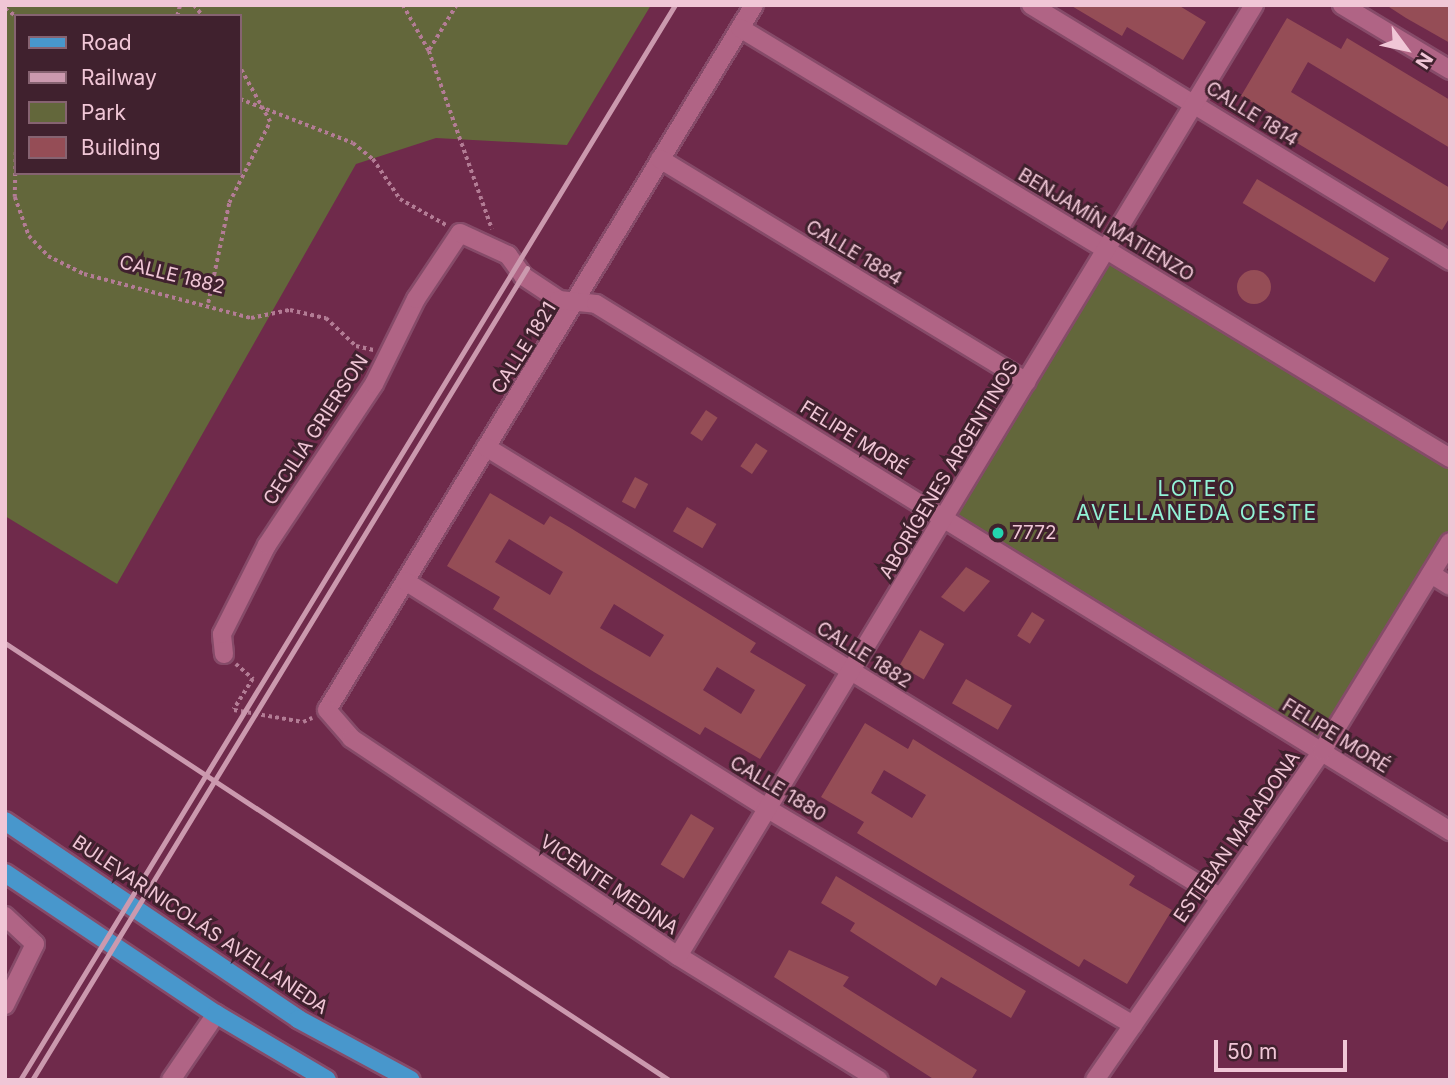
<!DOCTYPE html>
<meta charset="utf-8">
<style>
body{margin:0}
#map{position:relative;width:1455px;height:1085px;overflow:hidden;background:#6f2a4b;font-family:Inter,sans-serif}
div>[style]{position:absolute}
.green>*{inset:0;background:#63673b}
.building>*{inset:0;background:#954d56;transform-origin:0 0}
.round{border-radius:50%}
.path>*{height:3.5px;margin-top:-1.75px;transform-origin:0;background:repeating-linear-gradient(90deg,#b37c95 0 3.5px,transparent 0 7px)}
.roads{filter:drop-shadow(2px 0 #864b69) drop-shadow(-2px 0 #864b69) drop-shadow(0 2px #864b69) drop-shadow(0 -2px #864b69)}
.minor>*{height:18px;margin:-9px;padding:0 9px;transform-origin:9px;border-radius:9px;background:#b06485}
.major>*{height:18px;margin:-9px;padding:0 9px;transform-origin:9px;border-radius:9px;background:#4897cc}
.rail>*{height:5px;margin:-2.5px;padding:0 2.5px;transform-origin:2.5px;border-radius:2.5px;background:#cb99ae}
.dots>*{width:19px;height:19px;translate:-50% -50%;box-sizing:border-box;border:4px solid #40212e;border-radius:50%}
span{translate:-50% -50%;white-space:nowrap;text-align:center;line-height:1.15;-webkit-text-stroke:6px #40212e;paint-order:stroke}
.street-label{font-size:19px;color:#f0c6d6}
.poi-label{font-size:19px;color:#f0c6d6}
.left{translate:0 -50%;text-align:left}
.neighbourhood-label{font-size:21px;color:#92f2d6;letter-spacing:2px}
.frame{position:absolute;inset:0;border:7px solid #f0c6d6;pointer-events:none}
.legend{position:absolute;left:14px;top:14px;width:228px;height:161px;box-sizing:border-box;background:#40212e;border:2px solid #866371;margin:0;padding:9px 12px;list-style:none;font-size:21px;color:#f0c6d6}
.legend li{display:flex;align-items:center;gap:14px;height:35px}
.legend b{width:35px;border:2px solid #866371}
.north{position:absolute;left:1371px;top:14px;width:70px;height:70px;-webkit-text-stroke:5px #40212e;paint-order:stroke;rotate:123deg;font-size:19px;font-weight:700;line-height:28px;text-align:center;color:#f0c6d6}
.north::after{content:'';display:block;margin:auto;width:24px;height:32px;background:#f0c6d6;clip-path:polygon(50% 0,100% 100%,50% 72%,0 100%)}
.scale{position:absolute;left:1214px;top:1040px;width:133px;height:32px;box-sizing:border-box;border:4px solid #f0c6d6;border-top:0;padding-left:9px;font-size:21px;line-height:24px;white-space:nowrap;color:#f0c6d6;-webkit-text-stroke:5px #40212e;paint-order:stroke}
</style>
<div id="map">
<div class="green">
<div style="clip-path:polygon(evenodd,5px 5px,651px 5px,567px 145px,436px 138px,356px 164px,117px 584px,5px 516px,5px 5px,16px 16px,240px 16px,240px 173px,16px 173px,16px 16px)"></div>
<div style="clip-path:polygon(1107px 250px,1450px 458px,1450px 542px,1322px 751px,944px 519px)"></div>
</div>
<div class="building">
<div style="clip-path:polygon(1070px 5px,1178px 5px,1206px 22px,1183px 60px,1127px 27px,1122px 36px)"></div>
<div style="clip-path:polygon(1386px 5px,1450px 5px,1450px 43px,1406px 18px)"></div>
<div style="clip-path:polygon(1287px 18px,1341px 49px,1347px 38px,1450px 100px,1450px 148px,1308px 62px,1291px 92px,1450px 188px,1450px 217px,1442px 230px,1287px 137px,1293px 126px,1241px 96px)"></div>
<div style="left:1257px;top:179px;width:154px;height:28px;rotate:31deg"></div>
<div class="round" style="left:1237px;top:270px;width:34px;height:34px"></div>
<div style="left:706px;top:410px;width:14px;height:28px;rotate:34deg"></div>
<div style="left:756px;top:443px;width:14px;height:28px;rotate:34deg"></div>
<div style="left:635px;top:477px;width:15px;height:28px;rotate:28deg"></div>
<div style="clip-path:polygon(evenodd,490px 493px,544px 525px,550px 516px,569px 527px,756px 643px,750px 652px,806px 685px,760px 759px,705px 727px,700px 735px,594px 672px,493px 609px,500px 597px,447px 566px,490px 493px,509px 539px,563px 572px,550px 595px,495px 562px,509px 539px,490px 493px,614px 604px,664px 635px,650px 657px,600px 628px,614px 604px,490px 493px,717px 667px,755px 690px,741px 714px,703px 690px,717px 667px)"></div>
<div style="left:687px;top:507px;width:34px;height:28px;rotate:30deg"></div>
<div style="clip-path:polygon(966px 567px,990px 581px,964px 612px,941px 597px)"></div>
<div style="left:1032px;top:612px;width:15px;height:28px;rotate:32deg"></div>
<div style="left:920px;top:630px;width:28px;height:41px;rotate:30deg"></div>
<div style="left:966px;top:679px;width:53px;height:28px;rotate:30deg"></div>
<div style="clip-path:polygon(evenodd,865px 723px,908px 749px,913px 739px,932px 751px,1135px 876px,1129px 885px,1172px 910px,1127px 984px,1084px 959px,1079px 967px,857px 833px,864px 822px,821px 797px,865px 723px,884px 770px,926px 795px,912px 818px,871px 793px,884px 770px)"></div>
<div style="left:691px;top:814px;width:27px;height:59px;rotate:31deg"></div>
<div style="clip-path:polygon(836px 876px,1026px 991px,1011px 1018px,941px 977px,936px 986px,850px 931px,855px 923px,821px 903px)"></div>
<div style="clip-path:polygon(789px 950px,849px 977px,843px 986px,977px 1070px,971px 1080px,935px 1080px,774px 977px)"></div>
</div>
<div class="path">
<div style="left:194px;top:5px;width:14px;rotate:51deg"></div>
<div style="left:403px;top:5px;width:53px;rotate:60.5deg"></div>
<div style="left:457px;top:5px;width:54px;rotate:121.3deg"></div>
<div style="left:429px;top:51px;width:189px;rotate:70.5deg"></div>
<div style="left:5px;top:9px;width:13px;rotate:32deg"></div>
<div style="left:177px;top:16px;width:11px;rotate:-75deg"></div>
<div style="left:240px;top:99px;width:121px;rotate:21.3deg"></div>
<div style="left:353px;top:143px;width:26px;rotate:39deg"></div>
<div style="left:373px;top:159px;width:48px;rotate:56deg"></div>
<div style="left:400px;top:199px;width:53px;rotate:29.5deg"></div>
<div style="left:16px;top:152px;width:45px;rotate:91.3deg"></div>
<div style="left:15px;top:197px;width:41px;rotate:70.3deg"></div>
<div style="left:29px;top:236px;width:28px;rotate:46deg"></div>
<div style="left:48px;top:256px;width:40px;rotate:26.6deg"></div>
<div style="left:84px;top:274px;width:173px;rotate:14.8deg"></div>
<div style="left:251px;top:318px;width:40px;rotate:-12deg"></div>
<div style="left:290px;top:310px;width:37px;rotate:13deg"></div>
<div style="left:326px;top:318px;width:41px;rotate:43deg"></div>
<div style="left:356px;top:346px;width:18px;rotate:13deg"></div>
<div style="left:208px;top:303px;width:102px;rotate:-78.1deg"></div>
<div style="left:229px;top:203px;width:91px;rotate:-63.2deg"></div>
<div style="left:270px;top:122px;width:62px;rotate:-119.1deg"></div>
<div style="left:236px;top:664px;width:23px;rotate:41deg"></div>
<div style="left:253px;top:679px;width:36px;rotate:122deg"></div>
<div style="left:234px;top:710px;width:70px;rotate:9.9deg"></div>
<div style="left:303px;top:722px;width:10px;rotate:-24deg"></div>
</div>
<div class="roads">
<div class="minor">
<div style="left:754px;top:5px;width:824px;rotate:121.2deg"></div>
<div style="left:327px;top:710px;width:37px;rotate:49deg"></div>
<div style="left:351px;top:738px;width:393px;rotate:33.7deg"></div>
<div style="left:678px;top:956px;width:236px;rotate:31.7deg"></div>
<div style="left:1031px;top:5px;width:491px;rotate:31.4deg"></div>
<div style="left:1342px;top:5px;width:126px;rotate:31deg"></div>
<div style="left:740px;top:28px;width:830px;rotate:31.2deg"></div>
<div style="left:660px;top:159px;width:429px;rotate:31.3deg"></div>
<div style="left:486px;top:447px;width:862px;rotate:31.53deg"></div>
<div style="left:1431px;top:574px;width:22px;rotate:32deg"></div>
<div style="left:405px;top:581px;width:429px;rotate:32.1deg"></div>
<div style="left:768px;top:809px;width:424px;rotate:30.6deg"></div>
<div style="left:224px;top:654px;width:20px;rotate:-96deg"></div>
<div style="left:222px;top:634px;width:100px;rotate:-63.2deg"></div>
<div style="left:267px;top:545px;width:193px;rotate:-56.4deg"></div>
<div style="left:374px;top:384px;width:95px;rotate:-63.7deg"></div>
<div style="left:416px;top:299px;width:79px;rotate:-56.3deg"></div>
<div style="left:460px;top:233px;width:53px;rotate:24.6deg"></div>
<div style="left:508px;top:255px;width:26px;rotate:54deg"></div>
<div style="left:523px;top:276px;width:43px;rotate:33.7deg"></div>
<div style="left:559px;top:300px;width:37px;rotate:6deg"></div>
<div style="left:596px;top:304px;width:1004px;rotate:31.68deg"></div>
<div style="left:5px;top:916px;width:41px;rotate:43deg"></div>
<div style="left:35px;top:944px;width:68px;rotate:116.2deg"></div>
<div style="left:678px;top:956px;width:1112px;rotate:-58.8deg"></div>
<div style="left:171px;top:1080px;width:80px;rotate:-55.7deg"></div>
<div style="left:1095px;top:1080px;width:400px;rotate:-55.4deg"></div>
<div style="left:1322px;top:751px;width:245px;rotate:-58.5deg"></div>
</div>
<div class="major">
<div style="left:5px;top:821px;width:354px;rotate:34deg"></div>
<div style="left:298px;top:1019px;width:128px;rotate:28.4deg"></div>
<div style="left:5px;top:873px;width:254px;rotate:33.8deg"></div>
<div style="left:216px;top:1014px;width:129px;rotate:30.7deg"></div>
</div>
</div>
<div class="rail">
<div style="left:5px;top:643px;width:795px;rotate:33.35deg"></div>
<div style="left:20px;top:1080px;width:1259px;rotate:-58.65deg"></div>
<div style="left:32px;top:1080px;width:951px;rotate:-58.63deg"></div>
</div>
<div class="dots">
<div style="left:998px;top:533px;background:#23d5af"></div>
</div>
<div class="street-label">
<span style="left:1252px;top:114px;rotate:32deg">CALLE 1814</span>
<span style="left:1106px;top:225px;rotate:31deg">BENJAMÍN MATIENZO</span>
<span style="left:854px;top:253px;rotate:31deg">CALLE 1884</span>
<span style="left:172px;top:275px;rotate:14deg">CALLE 1882</span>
<span style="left:524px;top:348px;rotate:-58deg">CALLE 1821</span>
<span style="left:316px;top:430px;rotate:-57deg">CECILIA GRIERSON</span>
<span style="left:854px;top:438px;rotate:32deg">FELIPE MORÉ</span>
<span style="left:949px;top:470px;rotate:-59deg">ABORÍGENES ARGENTINOS</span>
<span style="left:864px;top:655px;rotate:32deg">CALLE 1882</span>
<span style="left:1336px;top:736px;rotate:32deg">FELIPE MORÉ</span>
<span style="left:778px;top:789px;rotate:31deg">CALLE 1880</span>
<span style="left:1237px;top:837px;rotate:-55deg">ESTEBAN MARADONA</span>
<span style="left:609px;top:885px;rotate:34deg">VICENTE MEDINA</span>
<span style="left:200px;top:925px;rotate:34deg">BULEVAR NICOLÁS AVELLANEDA</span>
</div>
<div class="poi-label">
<span class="left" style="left:1012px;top:533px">7772</span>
</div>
<div class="neighbourhood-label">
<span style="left:1197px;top:501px">LOTEO<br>AVELLANEDA OESTE</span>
</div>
<div class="frame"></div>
<ul class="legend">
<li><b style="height:9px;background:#4897cc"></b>Road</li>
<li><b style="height:9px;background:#cb99ae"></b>Railway</li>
<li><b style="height:19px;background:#63673b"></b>Park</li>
<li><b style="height:19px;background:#954d56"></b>Building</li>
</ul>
<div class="north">N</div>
<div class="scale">50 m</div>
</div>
